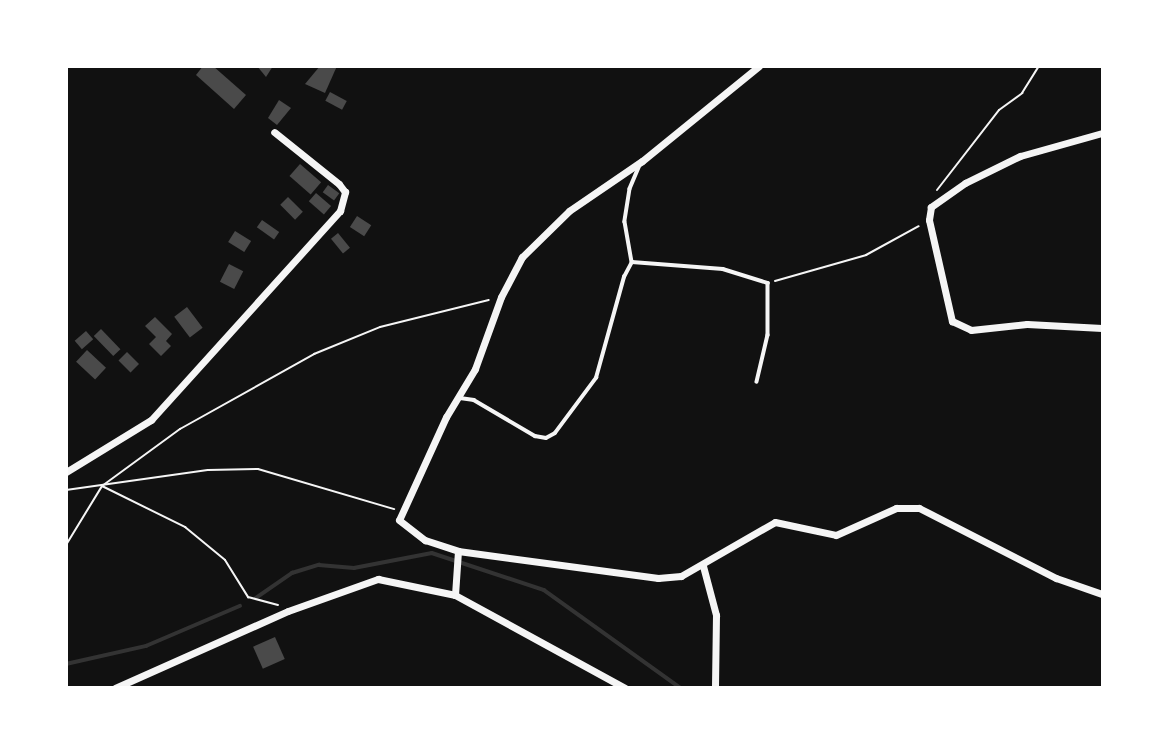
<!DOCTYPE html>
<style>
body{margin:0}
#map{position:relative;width:1169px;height:754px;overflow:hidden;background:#111;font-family:"Roboto Condensed",sans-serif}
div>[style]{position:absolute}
.stream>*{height:3.5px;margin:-1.75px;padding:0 1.75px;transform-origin:1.75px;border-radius:1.75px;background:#333}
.building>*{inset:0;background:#4a4a4a;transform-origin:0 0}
.path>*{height:2px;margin:-1px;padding:0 1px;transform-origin:1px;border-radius:1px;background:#f5f5f5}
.service>*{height:3.5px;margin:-1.75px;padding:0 1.75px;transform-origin:1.75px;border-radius:1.75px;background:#f5f5f5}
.minor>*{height:7px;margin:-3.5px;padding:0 3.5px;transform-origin:3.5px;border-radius:3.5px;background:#f5f5f5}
span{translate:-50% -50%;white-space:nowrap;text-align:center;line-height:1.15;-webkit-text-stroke:5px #fff;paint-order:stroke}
.frame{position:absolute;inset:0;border:68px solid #fff;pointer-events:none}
</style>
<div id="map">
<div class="stream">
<div style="left:256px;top:598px;width:44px;rotate:-34.8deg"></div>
<div style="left:292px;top:573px;width:28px;rotate:-17deg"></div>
<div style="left:319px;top:565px;width:35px;rotate:5deg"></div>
<div style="left:354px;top:568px;width:79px;rotate:-10.9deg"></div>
<div style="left:432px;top:553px;width:118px;rotate:18.3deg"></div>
<div style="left:544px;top:590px;width:168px;rotate:35.6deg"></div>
<div style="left:66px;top:664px;width:82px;rotate:-12.7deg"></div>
<div style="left:146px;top:646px;width:102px;rotate:-23.1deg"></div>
</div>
<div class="building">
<div style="clip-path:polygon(203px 66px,213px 66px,246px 95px,234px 109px,196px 75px)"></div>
<div style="clip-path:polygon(257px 66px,273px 66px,266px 77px)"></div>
<div style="clip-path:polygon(320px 66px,337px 66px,325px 93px,305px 84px)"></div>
<div style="left:330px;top:92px;width:19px;height:10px;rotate:28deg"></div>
<div style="clip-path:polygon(279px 100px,291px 108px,277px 125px,268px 118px)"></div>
<div style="left:300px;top:164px;width:28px;height:16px;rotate:41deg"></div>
<div style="left:328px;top:185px;width:14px;height:9px;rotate:36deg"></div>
<div style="left:316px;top:193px;width:20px;height:11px;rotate:41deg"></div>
<div style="left:288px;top:197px;width:21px;height:11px;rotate:45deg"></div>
<div style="left:357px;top:216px;width:17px;height:13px;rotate:33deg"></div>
<div style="left:262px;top:220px;width:21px;height:9px;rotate:35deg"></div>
<div style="left:235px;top:231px;width:19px;height:13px;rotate:32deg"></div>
<div style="left:338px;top:233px;width:19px;height:9px;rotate:51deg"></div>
<div style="left:229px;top:264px;width:16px;height:20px;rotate:27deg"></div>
<div style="left:187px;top:307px;width:26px;height:16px;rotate:53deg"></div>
<div style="clip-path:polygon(155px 317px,172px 334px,166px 341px,171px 346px,161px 356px,149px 344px,156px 337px,145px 326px)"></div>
<div style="left:101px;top:329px;width:28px;height:10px;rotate:46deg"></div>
<div style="left:86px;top:331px;width:11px;height:15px;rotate:49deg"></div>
<div style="left:87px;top:350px;width:26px;height:16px;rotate:43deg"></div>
<div style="left:127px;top:352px;width:17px;height:12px;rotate:45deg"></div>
<div style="left:275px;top:637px;width:24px;height:24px;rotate:66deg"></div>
</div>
<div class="path">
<div style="left:937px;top:190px;width:101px;rotate:-52.2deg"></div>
<div style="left:999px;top:110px;width:29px;rotate:-36deg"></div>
<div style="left:1022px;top:93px;width:32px;rotate:-58deg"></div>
<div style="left:775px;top:281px;width:95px;rotate:-15.9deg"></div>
<div style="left:866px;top:255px;width:60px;rotate:-28.7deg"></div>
<div style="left:102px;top:486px;width:97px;rotate:-36.2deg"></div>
<div style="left:180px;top:429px;width:154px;rotate:-29.2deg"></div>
<div style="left:314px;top:354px;width:71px;rotate:-22.2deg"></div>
<div style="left:380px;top:327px;width:112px;rotate:-13.9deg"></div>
<div style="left:66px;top:490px;width:143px;rotate:-8deg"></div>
<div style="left:208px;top:470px;width:50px;rotate:-1.1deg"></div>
<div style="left:258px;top:469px;width:142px;rotate:16.4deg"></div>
<div style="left:66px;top:545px;width:69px;rotate:-58.6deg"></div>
<div style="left:102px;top:486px;width:93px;rotate:26.3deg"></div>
<div style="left:185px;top:527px;width:52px;rotate:39.5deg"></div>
<div style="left:225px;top:560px;width:44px;rotate:58.1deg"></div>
<div style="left:248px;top:597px;width:31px;rotate:15deg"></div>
</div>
<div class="service">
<div style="left:641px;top:163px;width:28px;rotate:113deg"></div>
<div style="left:630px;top:189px;width:33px;rotate:99deg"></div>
<div style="left:625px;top:222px;width:41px;rotate:80.1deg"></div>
<div style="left:632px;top:262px;width:91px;rotate:4.4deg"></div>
<div style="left:723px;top:269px;width:47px;rotate:17.3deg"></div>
<div style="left:768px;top:283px;width:52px;rotate:90deg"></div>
<div style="left:768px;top:335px;width:48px;rotate:103.2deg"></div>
<div style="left:460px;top:398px;width:14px;rotate:8deg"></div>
<div style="left:474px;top:400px;width:71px;rotate:30.5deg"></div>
<div style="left:535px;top:436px;width:11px;rotate:10deg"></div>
<div style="left:546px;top:438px;width:10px;rotate:-29deg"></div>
<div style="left:555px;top:433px;width:69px;rotate:-53.3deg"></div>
<div style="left:596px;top:378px;width:105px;rotate:-74.5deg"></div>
<div style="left:624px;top:277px;width:17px;rotate:-62deg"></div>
</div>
<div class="minor">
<div style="left:759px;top:66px;width:151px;rotate:140.9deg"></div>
<div style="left:642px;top:161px;width:88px;rotate:145.6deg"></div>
<div style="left:569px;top:211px;width:66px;rotate:135.6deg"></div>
<div style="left:522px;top:257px;width:45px;rotate:117.7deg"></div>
<div style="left:501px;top:297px;width:77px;rotate:109.9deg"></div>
<div style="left:475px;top:369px;width:56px;rotate:121.1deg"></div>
<div style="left:446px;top:417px;width:113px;rotate:114.5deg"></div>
<div style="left:399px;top:520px;width:33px;rotate:38deg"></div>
<div style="left:425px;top:540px;width:35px;rotate:18deg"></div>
<div style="left:458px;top:551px;width:202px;rotate:7.7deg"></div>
<div style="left:658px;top:578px;width:23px;rotate:-5deg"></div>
<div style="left:681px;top:576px;width:108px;rotate:-29.9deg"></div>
<div style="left:775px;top:522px;width:62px;rotate:12deg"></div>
<div style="left:836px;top:535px;width:66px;rotate:-24.2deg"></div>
<div style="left:896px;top:508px;width:23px"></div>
<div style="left:919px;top:508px;width:154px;rotate:27.1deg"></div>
<div style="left:1056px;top:578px;width:49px;rotate:19.2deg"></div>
<div style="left:1102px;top:133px;width:85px;rotate:164.3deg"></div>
<div style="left:1020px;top:156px;width:61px;rotate:153.9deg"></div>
<div style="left:965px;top:183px;width:42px;rotate:144.8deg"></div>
<div style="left:931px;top:207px;width:13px;rotate:99deg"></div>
<div style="left:929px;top:220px;width:104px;rotate:77.2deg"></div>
<div style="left:952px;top:321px;width:21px;rotate:25deg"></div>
<div style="left:971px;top:330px;width:56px;rotate:-6.1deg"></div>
<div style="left:1027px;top:324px;width:75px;rotate:3.1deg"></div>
<div style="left:66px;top:472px;width:100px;rotate:-31.5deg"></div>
<div style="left:151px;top:420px;width:282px;rotate:-47.9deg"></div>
<div style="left:340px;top:211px;width:20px;rotate:-75deg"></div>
<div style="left:345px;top:192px;width:10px;rotate:-127deg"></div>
<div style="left:339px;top:184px;width:83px;rotate:-141.3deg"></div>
<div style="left:703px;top:566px;width:51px;rotate:75.1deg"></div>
<div style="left:716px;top:615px;width:73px;rotate:90.8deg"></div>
<div style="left:455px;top:595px;width:44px;rotate:-86.1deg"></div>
<div style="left:115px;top:688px;width:189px;rotate:-24deg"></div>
<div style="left:288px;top:611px;width:96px;rotate:-19.6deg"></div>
<div style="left:378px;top:579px;width:79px;rotate:11.7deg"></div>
<div style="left:455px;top:595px;width:194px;rotate:28.7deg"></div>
</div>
<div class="frame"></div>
</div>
